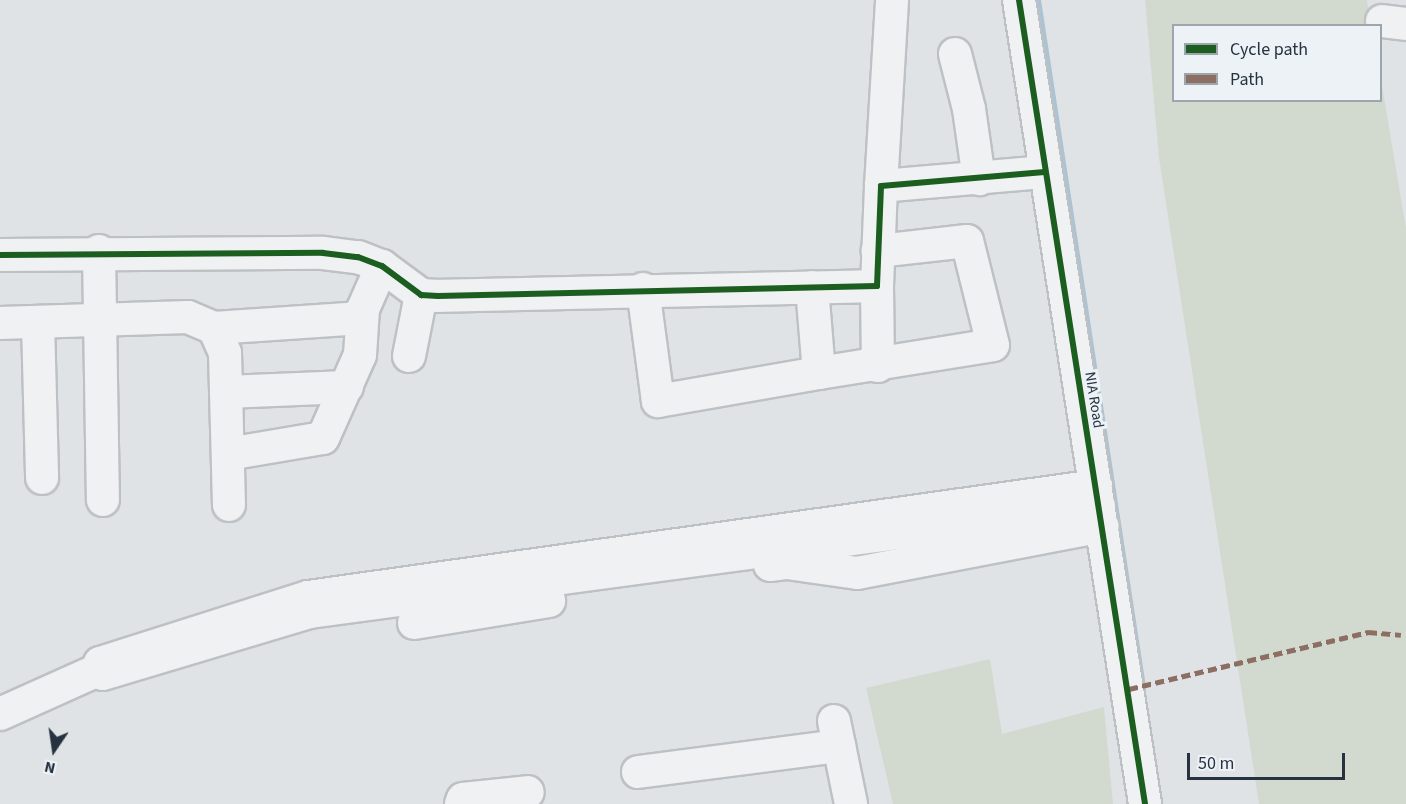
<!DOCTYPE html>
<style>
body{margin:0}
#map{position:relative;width:1406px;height:804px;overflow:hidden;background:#e0e3e6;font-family:"Source Sans 3",sans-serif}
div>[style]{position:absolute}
.green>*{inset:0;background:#d2dad0}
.stream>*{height:6px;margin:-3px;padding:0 3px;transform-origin:3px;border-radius:3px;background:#acc3d3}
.roads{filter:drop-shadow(2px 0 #bec1c4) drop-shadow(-2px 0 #bec1c4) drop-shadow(0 2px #bec1c4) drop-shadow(0 -2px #bec1c4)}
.minor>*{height:32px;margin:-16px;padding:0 16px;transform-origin:16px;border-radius:16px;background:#f0f1f2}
.quiet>*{height:4.5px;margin-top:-2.25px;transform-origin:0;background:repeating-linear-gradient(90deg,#8d6e63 0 9px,transparent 0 13.5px)}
.cycleway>*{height:6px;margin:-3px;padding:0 3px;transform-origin:3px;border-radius:3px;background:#1b5e20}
span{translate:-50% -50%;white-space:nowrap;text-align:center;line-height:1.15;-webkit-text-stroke:6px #edf2f6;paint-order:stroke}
.street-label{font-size:15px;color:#263240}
.legend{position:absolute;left:1172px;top:24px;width:210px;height:78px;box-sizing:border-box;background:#edf2f6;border:2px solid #9da5ad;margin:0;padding:8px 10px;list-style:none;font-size:18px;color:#263240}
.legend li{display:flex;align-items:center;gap:12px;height:30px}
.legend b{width:30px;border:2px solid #9da5ad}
.north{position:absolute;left:24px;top:720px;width:60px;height:60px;-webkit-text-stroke:4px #edf2f6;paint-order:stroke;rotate:193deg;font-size:16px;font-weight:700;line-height:24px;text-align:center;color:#263240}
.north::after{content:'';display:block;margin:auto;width:21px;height:27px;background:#263240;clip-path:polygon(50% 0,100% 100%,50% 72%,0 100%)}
.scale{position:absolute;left:1187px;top:753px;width:158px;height:27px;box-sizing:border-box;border:3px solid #263240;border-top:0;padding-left:8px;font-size:18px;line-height:21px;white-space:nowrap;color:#263240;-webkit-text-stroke:4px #edf2f6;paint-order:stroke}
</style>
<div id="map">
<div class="green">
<div style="clip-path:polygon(1145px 0,1367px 0,1371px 25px,1174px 26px,1174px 100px,1380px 100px,1381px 80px,1406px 228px,1406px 804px,1259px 804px,1159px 158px)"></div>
<div style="clip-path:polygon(990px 659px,1002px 734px,1104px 707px,1113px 804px,893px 804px,866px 688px)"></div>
</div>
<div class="stream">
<div style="left:1038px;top:0;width:695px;rotate:81.31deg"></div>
</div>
<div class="roads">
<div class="minor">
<div style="left:1019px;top:0;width:814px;rotate:81.09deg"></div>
<div style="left:1382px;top:21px;width:24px;rotate:7deg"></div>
<div style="left:955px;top:54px;width:57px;rotate:75.7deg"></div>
<div style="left:969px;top:109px;width:71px;rotate:81.9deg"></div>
<div style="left:881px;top:186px;width:186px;rotate:-86.6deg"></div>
<div style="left:99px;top:251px;width:249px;rotate:89.1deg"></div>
<div style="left:0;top:255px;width:323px;rotate:-0.4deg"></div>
<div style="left:323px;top:253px;width:35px;rotate:7deg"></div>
<div style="left:358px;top:257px;width:26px;rotate:21deg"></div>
<div style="left:382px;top:266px;width:49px;rotate:36.6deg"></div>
<div style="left:421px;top:295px;width:17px;rotate:3deg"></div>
<div style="left:438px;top:296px;width:439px;rotate:-1.3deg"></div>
<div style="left:877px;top:286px;width:100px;rotate:-87.7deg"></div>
<div style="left:881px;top:186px;width:164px;rotate:-4.9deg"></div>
<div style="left:877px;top:286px;width:80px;rotate:89.3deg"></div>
<div style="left:643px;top:289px;width:113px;rotate:82.4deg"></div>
<div style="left:658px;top:401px;width:163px;rotate:-9.9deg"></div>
<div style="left:819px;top:373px;width:86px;rotate:-94.7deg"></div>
<div style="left:38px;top:322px;width:156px;rotate:88.5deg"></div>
<div style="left:0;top:323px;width:188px;rotate:-1.8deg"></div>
<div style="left:188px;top:317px;width:28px;rotate:23deg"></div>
<div style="left:214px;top:328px;width:27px;rotate:66deg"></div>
<div style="left:225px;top:353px;width:152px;rotate:88.5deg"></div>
<div style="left:214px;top:328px;width:148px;rotate:-3.9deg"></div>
<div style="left:409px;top:356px;width:62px;rotate:-78.9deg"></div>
<div style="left:819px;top:373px;width:176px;rotate:-9.1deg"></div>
<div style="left:993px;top:345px;width:107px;rotate:-104deg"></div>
<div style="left:967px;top:241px;width:90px;rotate:173.6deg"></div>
<div style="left:226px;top:392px;width:121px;rotate:-2.4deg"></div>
<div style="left:228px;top:454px;width:96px;rotate:-9.6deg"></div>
<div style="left:323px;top:438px;width:91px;rotate:-66deg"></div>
<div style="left:360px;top:355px;width:46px;rotate:-86.3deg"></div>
<div style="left:363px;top:309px;width:47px;rotate:-66.2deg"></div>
<div style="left:1096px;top:486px;width:796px;rotate:171.98deg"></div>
<div style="left:308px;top:597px;width:218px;rotate:162.4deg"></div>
<div style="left:100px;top:663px;width:7px;rotate:106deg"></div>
<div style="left:98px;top:670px;width:6px;rotate:39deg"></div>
<div style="left:103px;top:674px;width:216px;rotate:-16.7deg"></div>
<div style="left:310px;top:612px;width:796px;rotate:-7.65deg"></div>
<div style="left:770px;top:565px;width:17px;rotate:-7deg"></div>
<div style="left:787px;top:563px;width:71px;rotate:8.1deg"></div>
<div style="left:857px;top:573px;width:250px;rotate:-10.8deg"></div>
<div style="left:414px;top:623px;width:137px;rotate:-9.3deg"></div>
<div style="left:0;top:714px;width:107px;rotate:-24.2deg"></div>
<div style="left:834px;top:721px;width:85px;rotate:78.4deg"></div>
<div style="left:638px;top:772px;width:203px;rotate:-7.4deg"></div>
<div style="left:461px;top:804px;width:5px;rotate:-68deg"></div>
<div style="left:463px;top:799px;width:65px;rotate:-6.1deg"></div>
</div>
</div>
<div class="quiet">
<div style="left:1129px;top:689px;width:246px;rotate:-13.4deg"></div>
<div style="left:1368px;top:632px;width:33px;rotate:5deg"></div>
</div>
<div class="cycleway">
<div style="left:1019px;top:0;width:814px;rotate:81.09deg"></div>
<div style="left:0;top:255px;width:323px;rotate:-0.4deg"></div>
<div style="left:323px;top:253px;width:35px;rotate:7deg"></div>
<div style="left:358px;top:257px;width:26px;rotate:21deg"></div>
<div style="left:382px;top:266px;width:49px;rotate:36.6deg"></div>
<div style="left:421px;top:295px;width:17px;rotate:3deg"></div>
<div style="left:438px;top:296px;width:439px;rotate:-1.3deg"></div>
<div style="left:877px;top:286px;width:100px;rotate:-87.7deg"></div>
<div style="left:881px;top:186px;width:164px;rotate:-4.9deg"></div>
</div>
<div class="street-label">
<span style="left:1094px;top:400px;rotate:81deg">NIA Road</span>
</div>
<ul class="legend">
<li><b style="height:8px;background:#1b5e20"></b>Cycle path</li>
<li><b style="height:8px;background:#8d6e63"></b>Path</li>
</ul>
<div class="north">N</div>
<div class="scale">50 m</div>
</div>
